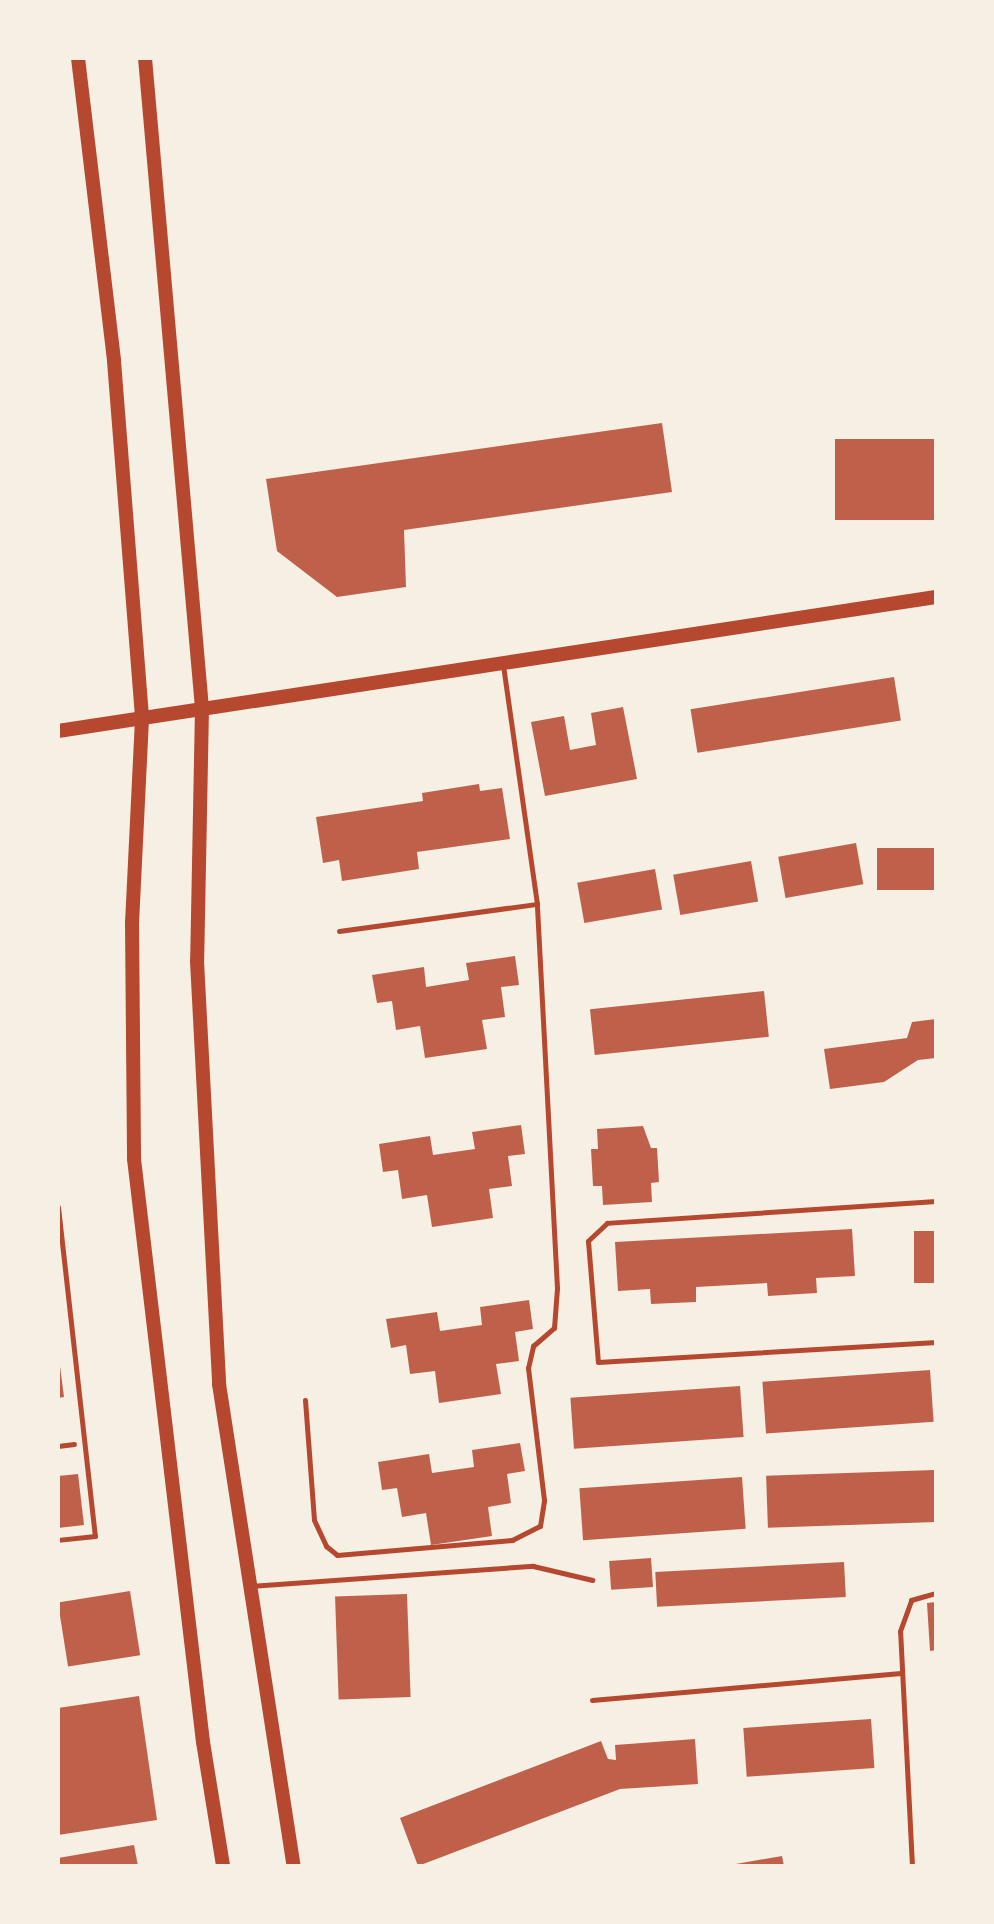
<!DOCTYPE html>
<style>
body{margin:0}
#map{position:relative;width:994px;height:1924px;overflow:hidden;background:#f6efe4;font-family:"Noto Serif",serif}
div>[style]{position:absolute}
.building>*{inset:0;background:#bf614a;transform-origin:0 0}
.path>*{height:4.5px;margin:-2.25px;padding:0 2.25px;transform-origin:2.25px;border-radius:2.25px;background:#b5482f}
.service>*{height:5px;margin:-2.5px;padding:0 2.5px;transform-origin:2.5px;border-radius:2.5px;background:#b5482f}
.secondary>*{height:14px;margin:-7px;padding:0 7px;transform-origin:7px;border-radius:7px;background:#b5482f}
span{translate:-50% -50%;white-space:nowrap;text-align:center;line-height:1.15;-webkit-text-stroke:5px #f6efe4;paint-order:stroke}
.frame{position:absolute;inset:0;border:60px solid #f6efe4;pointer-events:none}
</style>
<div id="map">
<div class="building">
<div style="clip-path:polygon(662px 423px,672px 492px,404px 530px,406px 587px,337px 597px,277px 551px,266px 479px)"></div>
<div style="left:936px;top:439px;width:81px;height:101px;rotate:90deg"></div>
<div style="left:894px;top:677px;width:44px;height:206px;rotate:81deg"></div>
<div style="clip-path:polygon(623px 707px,637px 779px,545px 796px,531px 722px,564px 716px,570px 750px,596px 745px,591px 713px)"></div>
<div style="clip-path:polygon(479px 784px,480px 791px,502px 788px,510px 839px,417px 852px,419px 869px,342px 881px,339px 860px,323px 863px,316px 817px,423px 801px,422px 793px)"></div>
<div style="left:856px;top:843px;width:42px;height:79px;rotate:80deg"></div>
<div style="left:936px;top:848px;width:42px;height:59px;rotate:90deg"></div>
<div style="left:751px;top:861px;width:41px;height:79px;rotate:80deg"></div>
<div style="left:655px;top:869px;width:41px;height:79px;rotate:80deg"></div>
<div style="clip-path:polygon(515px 956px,519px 985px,501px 987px,505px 1017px,482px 1020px,487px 1049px,425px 1058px,420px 1026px,396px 1030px,392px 1001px,377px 1003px,372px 975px,424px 967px,426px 987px,469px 980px,466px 963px)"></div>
<div style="left:764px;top:991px;width:46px;height:175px;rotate:84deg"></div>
<div style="clip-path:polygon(936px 1019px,936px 1058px,918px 1060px,884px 1082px,830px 1089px,824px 1049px,907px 1038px,912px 1022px)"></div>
<div style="clip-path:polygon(521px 1125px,525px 1154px,508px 1156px,512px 1186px,489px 1189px,493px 1218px,432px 1227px,427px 1195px,402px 1199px,398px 1170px,383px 1172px,379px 1144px,430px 1136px,433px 1155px,475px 1149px,472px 1132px)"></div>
<div style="clip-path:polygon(643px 1126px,651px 1148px,657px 1148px,659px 1182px,651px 1183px,652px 1202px,603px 1205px,602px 1186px,593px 1186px,591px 1149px,598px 1149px,597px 1129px)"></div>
<div style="clip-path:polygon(852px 1229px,855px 1276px,816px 1278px,817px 1293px,768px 1296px,767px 1283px,696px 1287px,696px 1302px,651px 1304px,650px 1289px,618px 1291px,615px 1242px)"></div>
<div style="left:936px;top:1231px;width:52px;height:22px;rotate:90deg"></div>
<div style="clip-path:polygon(529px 1300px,533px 1329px,515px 1332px,519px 1361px,496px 1364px,501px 1394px,439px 1403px,435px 1371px,410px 1374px,406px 1345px,391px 1348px,386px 1319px,437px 1312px,440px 1331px,482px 1325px,480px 1307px)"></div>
<div style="clip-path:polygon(58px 1351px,64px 1397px,58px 1398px)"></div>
<div style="left:930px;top:1370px;width:52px;height:168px;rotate:86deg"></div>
<div style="left:740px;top:1386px;width:51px;height:170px;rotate:86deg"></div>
<div style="clip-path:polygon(520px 1443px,525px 1471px,507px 1474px,511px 1503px,488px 1507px,492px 1536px,431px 1545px,426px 1513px,402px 1517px,397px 1488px,382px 1490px,378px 1462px,429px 1454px,432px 1473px,474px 1467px,472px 1450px)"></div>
<div style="left:934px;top:1470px;width:52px;height:168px;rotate:88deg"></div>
<div style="clip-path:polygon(78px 1474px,84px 1525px,58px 1528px,58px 1476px)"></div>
<div style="left:742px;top:1477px;width:52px;height:163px;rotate:86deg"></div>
<div style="left:651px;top:1558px;width:29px;height:42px;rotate:86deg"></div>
<div style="left:844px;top:1562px;width:35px;height:189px;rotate:87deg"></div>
<div style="left:130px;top:1591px;width:65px;height:73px;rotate:81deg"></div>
<div style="left:407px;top:1594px;width:103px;height:72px;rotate:88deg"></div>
<div style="clip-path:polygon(936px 1602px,936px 1650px,930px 1651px,927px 1603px)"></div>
<div style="clip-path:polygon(139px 1696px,157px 1820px,58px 1835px,58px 1708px)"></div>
<div style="left:871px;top:1719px;width:49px;height:128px;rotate:86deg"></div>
<div style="clip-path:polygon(695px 1739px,698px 1784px,620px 1789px,418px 1866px,400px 1818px,601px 1741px,608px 1759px,616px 1760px,615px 1745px)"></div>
<div style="clip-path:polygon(134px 1845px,138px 1866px,58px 1866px,58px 1858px)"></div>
<div style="clip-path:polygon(782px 1856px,784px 1866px,730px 1866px,730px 1865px)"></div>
</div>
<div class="path">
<div style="left:58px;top:1446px;width:16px;rotate:-7deg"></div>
</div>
<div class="service">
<div style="left:339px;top:931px;width:200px;rotate:-7.8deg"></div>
<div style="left:936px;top:1201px;width:330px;rotate:176.2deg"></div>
<div style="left:607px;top:1223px;width:26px;rotate:137deg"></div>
<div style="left:588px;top:1241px;width:121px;rotate:85.3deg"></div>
<div style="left:598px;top:1362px;width:339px;rotate:-3.4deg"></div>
<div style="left:58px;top:1207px;width:331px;rotate:83.6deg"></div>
<div style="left:95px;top:1536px;width:37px;rotate:174deg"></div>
<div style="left:305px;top:1400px;width:120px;rotate:85.7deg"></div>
<div style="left:314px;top:1520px;width:29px;rotate:65deg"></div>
<div style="left:326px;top:1546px;width:14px;rotate:39deg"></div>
<div style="left:337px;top:1555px;width:176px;rotate:-4.9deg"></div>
<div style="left:512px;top:1540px;width:31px;rotate:-27deg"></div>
<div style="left:540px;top:1526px;width:26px;rotate:-81deg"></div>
<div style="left:544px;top:1500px;width:133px;rotate:-96.9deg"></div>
<div style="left:528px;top:1368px;width:23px;rotate:-77deg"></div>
<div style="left:533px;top:1346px;width:28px;rotate:-41deg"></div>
<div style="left:554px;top:1328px;width:40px;rotate:-85.7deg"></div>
<div style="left:557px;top:1288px;width:385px;rotate:-93deg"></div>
<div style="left:537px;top:904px;width:240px;rotate:-98.1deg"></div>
<div style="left:251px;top:1586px;width:283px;rotate:-4.1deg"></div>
<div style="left:533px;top:1566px;width:61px;rotate:13.3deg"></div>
<div style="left:592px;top:1700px;width:310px;rotate:-5deg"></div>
<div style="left:912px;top:1866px;width:235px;rotate:-92.9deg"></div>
<div style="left:900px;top:1631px;width:33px;rotate:-70deg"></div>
<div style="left:911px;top:1600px;width:26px;rotate:-16deg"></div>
</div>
<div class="secondary">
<div style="left:78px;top:58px;width:305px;rotate:83.2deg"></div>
<div style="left:114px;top:361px;width:359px;rotate:85.5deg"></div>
<div style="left:142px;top:719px;width:203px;rotate:92.8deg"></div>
<div style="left:132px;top:922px;width:237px;rotate:89.5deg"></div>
<div style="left:134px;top:1159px;width:587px;rotate:83.25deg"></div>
<div style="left:203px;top:1742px;width:126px;rotate:80.8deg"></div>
<div style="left:145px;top:58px;width:652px;rotate:84.99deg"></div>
<div style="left:202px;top:708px;width:253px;rotate:91.1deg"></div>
<div style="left:197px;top:961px;width:424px;rotate:87deg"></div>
<div style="left:219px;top:1384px;width:488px;rotate:81.2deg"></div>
<div style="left:58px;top:731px;width:888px;rotate:-8.68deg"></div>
</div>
<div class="frame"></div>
</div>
